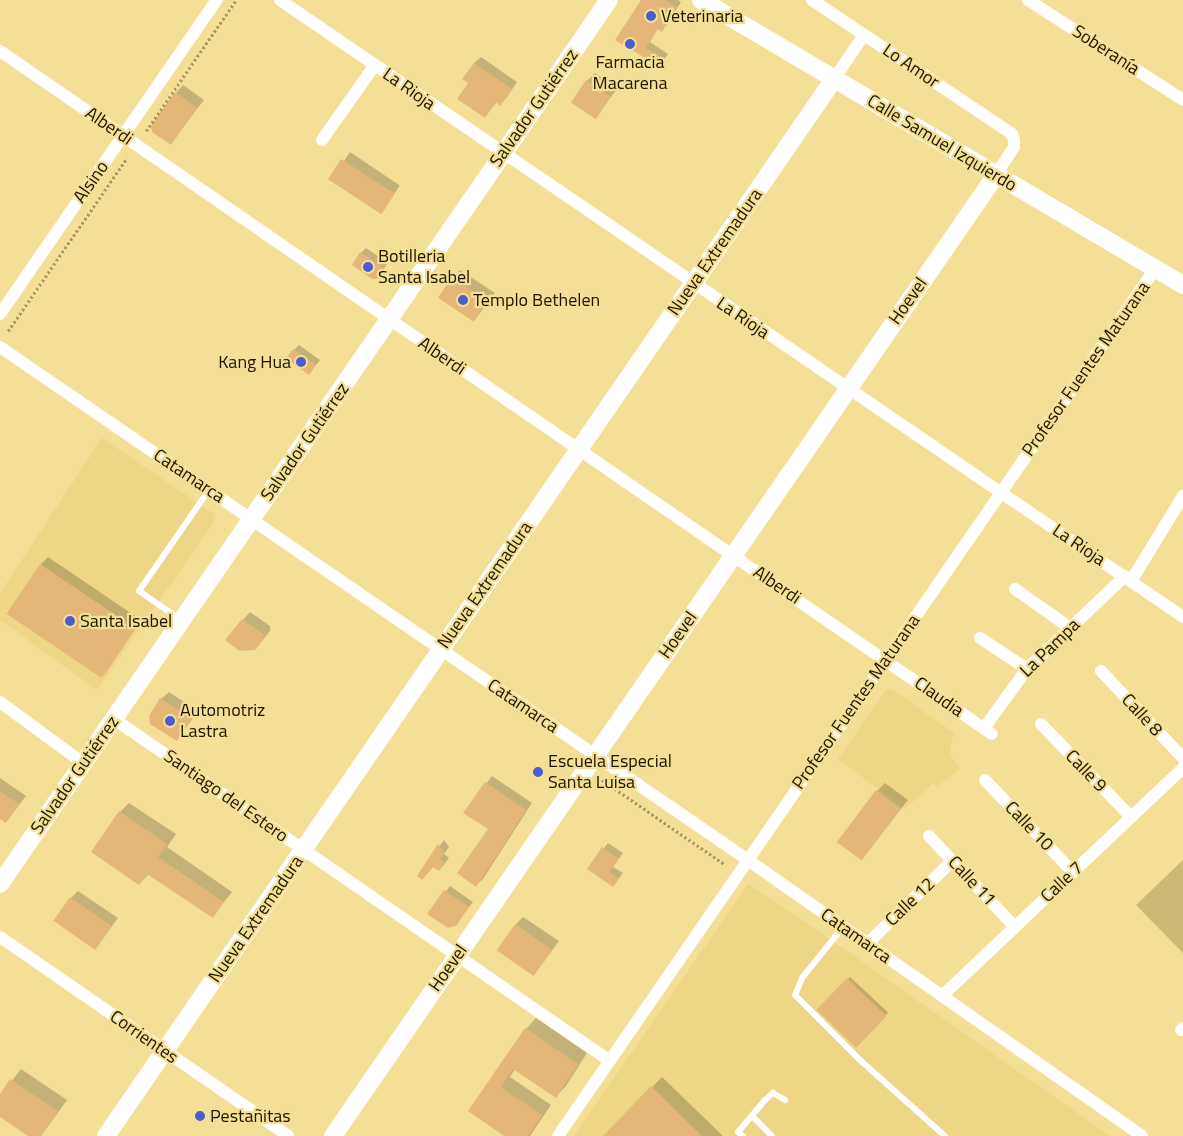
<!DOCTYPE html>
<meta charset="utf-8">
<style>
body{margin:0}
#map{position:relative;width:1183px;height:1136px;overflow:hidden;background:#f4df97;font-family:"Titillium Web",sans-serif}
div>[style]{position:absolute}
.built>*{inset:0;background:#edd685}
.green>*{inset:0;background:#ccb975}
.shadow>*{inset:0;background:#0003;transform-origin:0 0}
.building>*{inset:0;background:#e4b779;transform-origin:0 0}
.path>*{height:2.5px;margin-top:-1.25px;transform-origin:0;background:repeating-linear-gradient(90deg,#a99862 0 2.5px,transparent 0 5px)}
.lane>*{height:6px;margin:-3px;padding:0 3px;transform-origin:3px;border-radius:3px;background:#fff}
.street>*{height:12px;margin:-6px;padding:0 6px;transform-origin:6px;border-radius:6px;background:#fff}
.secondary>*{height:18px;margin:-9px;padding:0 9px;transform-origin:9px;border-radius:9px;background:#fff}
.dots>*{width:14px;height:14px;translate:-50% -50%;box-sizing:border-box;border:2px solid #f4df97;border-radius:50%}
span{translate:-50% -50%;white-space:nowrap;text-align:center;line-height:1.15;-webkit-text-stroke:4.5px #f4df97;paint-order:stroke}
.poi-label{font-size:18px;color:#1c1400}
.left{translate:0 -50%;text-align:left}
.right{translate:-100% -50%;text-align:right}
.street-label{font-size:18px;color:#1c1400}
</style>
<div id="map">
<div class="built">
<div style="clip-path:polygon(102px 438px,214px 514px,214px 522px,97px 690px,0 620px,0 593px)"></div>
<div style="clip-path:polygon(892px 689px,954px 733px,950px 748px,951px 756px,960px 768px,937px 787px,933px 783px,905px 809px,838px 759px,886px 690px)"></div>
<div style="clip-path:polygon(748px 884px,827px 937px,1110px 1136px,574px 1136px)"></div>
</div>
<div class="green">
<div style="clip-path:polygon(1183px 860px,1183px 953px,1136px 905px)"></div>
</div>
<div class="shadow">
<div style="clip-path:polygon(643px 0,678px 0,681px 2px,666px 26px,661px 31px,658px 28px,650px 42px,668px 54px,660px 65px,617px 40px)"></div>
<div style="clip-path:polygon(481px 57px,517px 82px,507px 97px,500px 104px,497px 102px,485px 116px,470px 83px,474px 63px)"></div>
<div style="clip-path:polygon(595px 73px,617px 89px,595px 118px,587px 81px)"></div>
<div style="clip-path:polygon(183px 85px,204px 100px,170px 144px,176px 93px)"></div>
<div style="left:350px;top:152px;width:60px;height:34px;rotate:34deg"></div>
<div style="clip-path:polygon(366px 248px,388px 263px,377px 278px,361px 253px)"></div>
<div style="clip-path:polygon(460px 270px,495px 293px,474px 321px,453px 278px)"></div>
<div style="clip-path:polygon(299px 345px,320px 360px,310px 373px,294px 350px)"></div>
<div style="clip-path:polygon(48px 557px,141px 620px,108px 669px,101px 677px,41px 564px)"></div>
<div style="clip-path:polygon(250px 612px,270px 626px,270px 631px,262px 641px,243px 620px)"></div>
<div style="clip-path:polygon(169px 692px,198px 711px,177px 740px,161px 699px)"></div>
<div style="clip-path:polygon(492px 776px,532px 803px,483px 879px,476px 885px,489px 829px,465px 812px)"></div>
<div style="clip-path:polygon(0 778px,26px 796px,6px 822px,0 818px)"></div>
<div style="clip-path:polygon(885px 783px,908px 800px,862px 859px,877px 791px)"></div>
<div style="clip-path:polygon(129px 803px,176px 834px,167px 847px,232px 892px,212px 917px,149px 874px,139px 884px,120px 812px)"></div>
<div style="clip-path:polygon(444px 840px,449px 847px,444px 854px,449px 858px,444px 865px,439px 870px,433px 866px,418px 876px)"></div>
<div style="clip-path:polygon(608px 843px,623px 853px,613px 867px,623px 873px,613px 886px,589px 869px)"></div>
<div style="clip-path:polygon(450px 886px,473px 902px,460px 919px,429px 914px)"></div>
<div style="clip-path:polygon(78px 891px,118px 918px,96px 948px,71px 898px)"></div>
<div style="clip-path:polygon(523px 917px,559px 941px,534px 975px,516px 924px)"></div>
<div style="left:850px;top:977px;width:52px;height:45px;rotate:43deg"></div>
<div style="clip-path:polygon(536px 1018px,587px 1053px,566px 1086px,556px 1096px,515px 1069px,510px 1077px,551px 1105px,530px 1136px,507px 1136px,470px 1111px,526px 1029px)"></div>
<div style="clip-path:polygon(21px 1069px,67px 1100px,41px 1136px,30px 1136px,0 1115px,0 1096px)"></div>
<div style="clip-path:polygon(662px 1077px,723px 1136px,605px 1136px)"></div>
</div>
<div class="building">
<div style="clip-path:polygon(641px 0,665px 0,677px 7px,662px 32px,657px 29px,646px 48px,664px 59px,660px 67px,615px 40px)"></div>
<div style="clip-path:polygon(474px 63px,512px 89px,500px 106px,496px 102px,485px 118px,457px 99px,468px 83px,462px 79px)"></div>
<div style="left:586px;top:80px;width:30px;height:27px;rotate:34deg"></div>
<div style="clip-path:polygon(175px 92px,197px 108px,171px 145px,152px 132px,151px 126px)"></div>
<div style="left:341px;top:159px;width:64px;height:24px;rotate:33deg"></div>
<div style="clip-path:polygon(360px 252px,384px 268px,377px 279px,372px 279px,352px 265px)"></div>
<div style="left:452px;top:277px;width:43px;height:25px;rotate:34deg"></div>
<div style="left:293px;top:349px;width:28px;height:12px;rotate:35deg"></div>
<div style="left:40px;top:564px;width:115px;height:60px;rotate:34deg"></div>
<div style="clip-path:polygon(242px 619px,263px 634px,263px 640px,255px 650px,240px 651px,225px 640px)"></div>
<div style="clip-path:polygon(160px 698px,191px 719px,177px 741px,150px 724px,149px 716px)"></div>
<div style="clip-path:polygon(485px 782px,526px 810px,476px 887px,457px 873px,488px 829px,463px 813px)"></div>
<div style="left:876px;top:790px;width:31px;height:65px;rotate:37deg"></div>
<div style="clip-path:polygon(0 791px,19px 804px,6px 823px,0 819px)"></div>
<div style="clip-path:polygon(119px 811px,167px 844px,158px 857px,224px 902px,213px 918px,147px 874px,139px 885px,91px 852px)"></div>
<div style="clip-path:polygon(438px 844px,445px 853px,440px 859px,445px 863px,439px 871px,433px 867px,422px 880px,417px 876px)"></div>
<div style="clip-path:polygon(602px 847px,619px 859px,609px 872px,619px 879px,613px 887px,587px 869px)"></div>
<div style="clip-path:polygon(444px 890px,469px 907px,456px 926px,448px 928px,427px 914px)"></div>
<div style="left:70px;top:897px;width:51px;height:29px;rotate:35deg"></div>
<div style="left:515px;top:924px;width:45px;height:32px;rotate:35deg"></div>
<div style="left:847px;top:978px;width:55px;height:44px;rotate:44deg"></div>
<div style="clip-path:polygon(525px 1028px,578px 1064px,556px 1098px,513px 1069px,501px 1087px,542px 1115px,528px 1136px,504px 1136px,468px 1111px)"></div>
<div style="clip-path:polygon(10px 1079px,58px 1111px,41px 1136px,28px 1136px,0 1117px,0 1094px)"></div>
<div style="clip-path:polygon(651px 1086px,702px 1136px,603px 1136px)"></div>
</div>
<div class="path">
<div style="left:146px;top:131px;width:159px;rotate:-55.5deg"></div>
<div style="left:8px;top:331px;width:210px;rotate:-55.5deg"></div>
<div style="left:598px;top:777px;width:153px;rotate:34.6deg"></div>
</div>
<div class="lane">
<div style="left:181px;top:620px;width:51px;rotate:-145.4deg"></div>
<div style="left:139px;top:591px;width:123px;rotate:-55.3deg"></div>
<div style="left:843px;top:927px;width:65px;rotate:128.8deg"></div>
<div style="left:802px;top:978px;width:18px;rotate:112deg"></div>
<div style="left:795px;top:995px;width:93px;rotate:45deg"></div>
<div style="left:861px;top:1061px;width:113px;rotate:41.8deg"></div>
<div style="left:752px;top:1116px;width:28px;rotate:45deg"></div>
<div style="left:743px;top:1136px;width:6px;rotate:-141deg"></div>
<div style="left:738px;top:1132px;width:42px;rotate:-49.8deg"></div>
<div style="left:765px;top:1100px;width:11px;rotate:-41deg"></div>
<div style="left:773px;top:1093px;width:14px;rotate:30deg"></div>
</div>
<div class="street">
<div style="left:280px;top:0;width:1094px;rotate:34.34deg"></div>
<div style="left:812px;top:0;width:241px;rotate:33.8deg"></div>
<div style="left:1012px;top:134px;width:6px;rotate:72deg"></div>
<div style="left:1014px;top:140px;width:7px;rotate:90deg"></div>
<div style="left:1014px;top:147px;width:33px;rotate:123deg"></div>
<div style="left:1028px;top:0;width:184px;rotate:32.8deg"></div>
<div style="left:0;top:51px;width:1204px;rotate:34.55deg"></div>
<div style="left:834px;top:79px;width:53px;rotate:-55.7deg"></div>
<div style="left:322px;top:140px;width:92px;rotate:-54.8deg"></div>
<div style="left:0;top:314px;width:382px;rotate:-55.4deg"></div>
<div style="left:0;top:347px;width:907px;rotate:34.44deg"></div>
<div style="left:748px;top:860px;width:481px;rotate:35deg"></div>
<div style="left:1131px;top:581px;width:100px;rotate:-58.5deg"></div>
<div style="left:1015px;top:589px;width:67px;rotate:35.3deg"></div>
<div style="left:980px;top:638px;width:56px;rotate:33.4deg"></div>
<div style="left:1101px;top:671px;width:120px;rotate:46.7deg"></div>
<div style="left:0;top:702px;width:103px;rotate:36.3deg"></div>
<div style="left:114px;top:719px;width:602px;rotate:34.59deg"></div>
<div style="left:1041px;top:724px;width:129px;rotate:45.9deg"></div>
<div style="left:984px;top:728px;width:73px;rotate:-53.9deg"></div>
<div style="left:1027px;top:669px;width:135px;rotate:-43.5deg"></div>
<div style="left:985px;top:780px;width:127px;rotate:46.3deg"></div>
<div style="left:929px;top:836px;width:125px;rotate:46.6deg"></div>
<div style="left:0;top:937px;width:350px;rotate:34.6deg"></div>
<div style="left:867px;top:944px;width:119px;rotate:-44.3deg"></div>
<div style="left:942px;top:996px;width:332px;rotate:-43.4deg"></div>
<div style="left:1181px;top:1030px;width:3px;rotate:-45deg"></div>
<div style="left:558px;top:1136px;width:1053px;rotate:-55.45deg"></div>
</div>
<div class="secondary">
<div style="left:701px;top:0;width:560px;rotate:30.6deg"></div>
<div style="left:0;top:884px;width:1073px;rotate:-55.44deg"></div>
<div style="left:106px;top:1136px;width:1283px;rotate:-55.44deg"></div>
<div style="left:333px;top:1136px;width:1168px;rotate:-55.4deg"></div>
</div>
<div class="dots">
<div style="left:651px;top:16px;background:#4f5bd1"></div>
<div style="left:630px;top:44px;background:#4f5bd1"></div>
<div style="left:368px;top:267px;background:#4f5bd1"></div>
<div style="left:463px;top:300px;background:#4f5bd1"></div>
<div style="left:301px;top:362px;background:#4f5bd1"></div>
<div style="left:70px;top:621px;background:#4f5bd1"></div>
<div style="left:170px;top:721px;background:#4f5bd1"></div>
<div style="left:538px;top:772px;background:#4f5bd1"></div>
<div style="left:200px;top:1116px;background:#4f5bd1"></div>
</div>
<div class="poi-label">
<span class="left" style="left:661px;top:16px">Veterinaria</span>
<span style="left:630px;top:73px">Farmacia<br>Macarena</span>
<span class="left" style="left:378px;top:267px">Botilleria<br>Santa Isabel</span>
<span class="left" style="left:473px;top:300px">Templo Bethelen</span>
<span class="right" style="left:291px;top:362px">Kang Hua</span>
<span class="left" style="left:80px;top:621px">Santa Isabel</span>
<span class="left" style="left:180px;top:721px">Automotriz<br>Lastra</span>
<span class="left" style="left:548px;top:772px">Escuela Especial<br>Santa Luisa</span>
<span class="left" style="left:210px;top:1116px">Pestañitas</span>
</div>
<div class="street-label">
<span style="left:1106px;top:50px;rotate:33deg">Soberanía</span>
<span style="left:911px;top:66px;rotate:34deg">Lo Amor</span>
<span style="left:409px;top:89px;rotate:35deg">La Rioja</span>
<span style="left:534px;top:108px;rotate:-55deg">Salvador Gutiérrez</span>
<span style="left:109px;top:126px;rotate:34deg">Alberdi</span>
<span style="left:942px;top:143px;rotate:31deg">Calle Samuel Izquierdo</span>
<span style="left:91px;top:182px;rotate:-55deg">Alsino</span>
<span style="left:715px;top:252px;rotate:-55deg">Nueva Extremadura</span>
<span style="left:908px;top:301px;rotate:-55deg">Hoevel</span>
<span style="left:743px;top:318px;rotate:34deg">La Rioja</span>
<span style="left:442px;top:356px;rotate:34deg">Alberdi</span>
<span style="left:1086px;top:369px;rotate:-55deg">Profesor Fuentes Maturana</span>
<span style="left:305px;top:442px;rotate:-55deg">Salvador Gutiérrez</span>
<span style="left:189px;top:476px;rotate:34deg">Catamarca</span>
<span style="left:1079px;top:545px;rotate:34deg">La Rioja</span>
<span style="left:485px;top:585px;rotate:-55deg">Nueva Extremadura</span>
<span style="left:777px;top:585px;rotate:34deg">Alberdi</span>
<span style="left:678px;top:635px;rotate:-55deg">Hoevel</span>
<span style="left:1050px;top:648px;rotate:-44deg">La Pampa</span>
<span style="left:939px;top:697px;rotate:35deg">Claudia</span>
<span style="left:856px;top:702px;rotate:-55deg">Profesor Fuentes Maturana</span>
<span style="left:523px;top:706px;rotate:34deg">Catamarca</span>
<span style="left:1142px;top:715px;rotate:47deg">Calle 8</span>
<span style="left:1086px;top:771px;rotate:46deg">Calle 9</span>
<span style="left:75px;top:775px;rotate:-55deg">Salvador Gutiérrez</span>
<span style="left:226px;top:796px;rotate:35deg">Santiago del Estero</span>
<span style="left:1029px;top:826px;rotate:46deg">Calle 10</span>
<span style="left:972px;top:881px;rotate:47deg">Calle 11</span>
<span style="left:1062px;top:882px;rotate:-43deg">Calle 7</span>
<span style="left:910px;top:902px;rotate:-44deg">Calle 12</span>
<span style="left:256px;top:919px;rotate:-55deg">Nueva Extremadura</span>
<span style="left:856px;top:936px;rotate:35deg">Catamarca</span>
<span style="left:448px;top:968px;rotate:-55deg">Hoevel</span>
<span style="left:144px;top:1037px;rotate:35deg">Corrientes</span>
</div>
</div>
